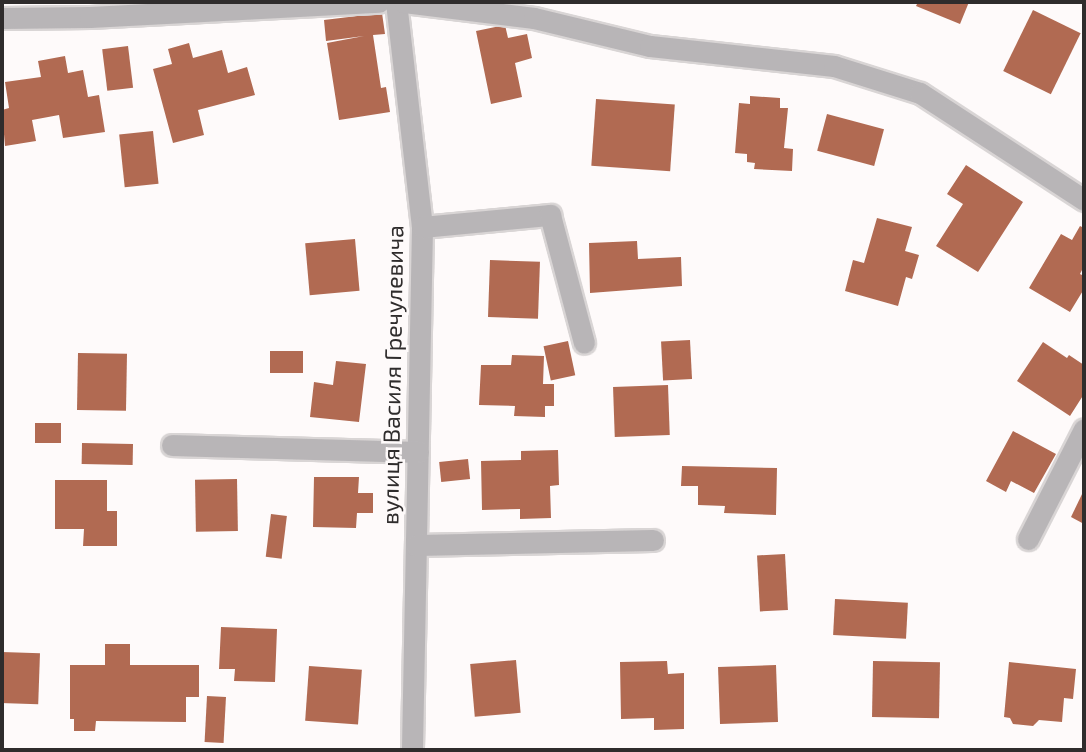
<!DOCTYPE html>
<meta charset="utf-8">
<style>
body{margin:0}
#map{position:relative;width:1086px;height:752px;overflow:hidden;background:#fefafa;font-family:"Exo 2",sans-serif}
div>[style]{position:absolute}
.building>*{inset:0;background:#b16a52;transform-origin:0 0}
.roads{filter:drop-shadow(2px 0 #d9d5d5) drop-shadow(-2px 0 #d9d5d5) drop-shadow(0 2px #d9d5d5) drop-shadow(0 -2px #d9d5d5)}
.minor>*{height:21px;margin:-10.5px;padding:0 10.5px;transform-origin:10.5px;border-radius:10.5px;background:#b8b5b7}
span{translate:-50% -50%;white-space:nowrap;text-align:center;line-height:1.15;-webkit-text-stroke:5px #fefafa;paint-order:stroke}
.street-label{font-size:23px;color:#2f2c2c}
.frame{position:absolute;inset:0;border:4px solid #2f2c2c;pointer-events:none}
</style>
<div id="map">
<div class="building">
<div style="clip-path:polygon(918px 2px,969px 2px,960px 24px,916px 6px)"></div>
<div style="left:1033px;top:10px;width:53px;height:68px;rotate:26deg"></div>
<div style="clip-path:polygon(382px 13px,385px 34px,373px 35px,381px 88px,386px 87px,390px 112px,339px 120px,327px 43px,364px 36px,326px 41px,324px 20px)"></div>
<div style="clip-path:polygon(505px 25px,508px 38px,527px 34px,532px 58px,515px 63px,522px 97px,491px 104px,476px 31px)"></div>
<div style="clip-path:polygon(189px 43px,193px 58px,222px 50px,228px 73px,247px 67px,255px 95px,198px 110px,204px 135px,173px 143px,153px 69px,172px 64px,168px 49px)"></div>
<div style="left:128px;top:46px;width:42px;height:26px;rotate:83deg"></div>
<div style="clip-path:polygon(65px 56px,68px 73px,83px 70px,88px 97px,99px 95px,105px 132px,63px 138px,59px 115px,32px 120px,36px 141px,5px 146px,2px 110px,9px 108px,5px 82px,41px 77px,38px 61px)"></div>
<div style="clip-path:polygon(750px 96px,780px 98px,780px 108px,788px 108px,784px 148px,793px 149px,792px 171px,754px 169px,755px 163px,747px 162px,747px 154px,735px 153px,739px 103px,750px 104px)"></div>
<div style="left:596px;top:99px;width:79px;height:67px;rotate:4deg"></div>
<div style="left:827px;top:114px;width:59px;height:38px;rotate:15deg"></div>
<div style="left:153px;top:131px;width:53px;height:34px;rotate:84deg"></div>
<div style="clip-path:polygon(966px 165px,1023px 202px,978px 272px,936px 246px,963px 204px,947px 194px)"></div>
<div style="clip-path:polygon(877px 218px,912px 227px,905px 251px,919px 255px,912px 279px,906px 277px,898px 306px,845px 291px,853px 260px,864px 263px)"></div>
<div style="clip-path:polygon(1080px 226px,1084px 228px,1084px 266px,1080px 274px,1084px 276px,1084px 289px,1070px 312px,1029px 288px,1061px 234px,1072px 240px)"></div>
<div style="left:355px;top:239px;width:52px;height:50px;rotate:85deg"></div>
<div style="clip-path:polygon(637px 241px,638px 259px,681px 257px,682px 286px,590px 293px,589px 243px)"></div>
<div style="left:490px;top:260px;width:50px;height:57px;rotate:2deg"></div>
<div style="left:690px;top:340px;width:39px;height:29px;rotate:87deg"></div>
<div style="left:568px;top:341px;width:35px;height:25px;rotate:78deg"></div>
<div style="clip-path:polygon(1043px 342px,1067px 358px,1069px 355px,1084px 365px,1084px 394px,1070px 416px,1017px 381px)"></div>
<div style="left:303px;top:351px;width:22px;height:33px;rotate:90deg"></div>
<div style="left:78px;top:353px;width:49px;height:57px;rotate:1deg"></div>
<div style="clip-path:polygon(512px 355px,544px 356px,543px 384px,554px 384px,554px 406px,545px 406px,545px 417px,514px 416px,515px 406px,479px 405px,481px 365px,511px 365px)"></div>
<div style="clip-path:polygon(336px 361px,366px 364px,359px 422px,310px 417px,314px 382px,333px 385px)"></div>
<div style="left:668px;top:385px;width:50px;height:55px;rotate:88deg"></div>
<div style="left:35px;top:423px;width:26px;height:20px"></div>
<div style="clip-path:polygon(1013px 431px,1056px 454px,1034px 493px,1011px 481px,1006px 492px,986px 481px)"></div>
<div style="left:82px;top:443px;width:51px;height:21px;rotate:1deg"></div>
<div style="clip-path:polygon(558px 450px,559px 485px,550px 486px,551px 518px,520px 519px,520px 509px,482px 510px,481px 461px,521px 460px,521px 451px)"></div>
<div style="left:468px;top:459px;width:20px;height:29px;rotate:84deg"></div>
<div style="clip-path:polygon(682px 466px,777px 468px,776px 515px,724px 513px,725px 506px,698px 505px,698px 486px,681px 486px)"></div>
<div style="clip-path:polygon(314px 477px,359px 477px,358px 493px,373px 493px,373px 513px,357px 513px,356px 528px,313px 527px)"></div>
<div style="left:237px;top:479px;width:52px;height:42px;rotate:89deg"></div>
<div style="clip-path:polygon(55px 480px,107px 480px,107px 511px,117px 511px,117px 546px,83px 546px,84px 529px,55px 529px)"></div>
<div style="clip-path:polygon(1084px 490px,1084px 524px,1071px 517px)"></div>
<div style="left:271px;top:514px;width:16px;height:43px;rotate:7deg"></div>
<div style="left:785px;top:554px;width:56px;height:28px;rotate:87deg"></div>
<div style="left:835px;top:599px;width:73px;height:36px;rotate:3deg"></div>
<div style="clip-path:polygon(221px 627px,277px 629px,275px 682px,234px 681px,235px 669px,219px 669px)"></div>
<div style="clip-path:polygon(105px 644px,130px 644px,130px 665px,199px 665px,199px 697px,186px 697px,186px 722px,96px 721px,95px 731px,74px 731px,74px 719px,70px 719px,70px 665px,105px 665px)"></div>
<div style="left:2px;top:652px;width:38px;height:51px;rotate:2deg"></div>
<div style="left:516px;top:660px;width:53px;height:46px;rotate:85deg"></div>
<div style="clip-path:polygon(667px 661px,668px 674px,684px 673px,684px 729px,654px 730px,654px 718px,621px 719px,620px 662px)"></div>
<div style="left:873px;top:661px;width:67px;height:56px;rotate:1deg"></div>
<div style="clip-path:polygon(1009px 662px,1076px 669px,1073px 699px,1064px 698px,1062px 722px,1039px 720px,1033px 726px,1013px 724px,1010px 718px,1004px 717px)"></div>
<div style="left:776px;top:665px;width:57px;height:58px;rotate:88deg"></div>
<div style="left:309px;top:666px;width:53px;height:55px;rotate:4deg"></div>
<div style="left:207px;top:696px;width:19px;height:46px;rotate:3deg"></div>
</div>
<div class="roads">
<div class="minor">
<div style="left:396px;top:2px;width:226px;rotate:83.4deg"></div>
<div style="left:422px;top:227px;width:523px;rotate:91.1deg"></div>
<div style="left:404px;top:2px;width:131px;rotate:7deg"></div>
<div style="left:534px;top:18px;width:119px;rotate:13.6deg"></div>
<div style="left:650px;top:46px;width:185px;rotate:6.2deg"></div>
<div style="left:834px;top:66px;width:90px;rotate:17.4deg"></div>
<div style="left:920px;top:93px;width:196px;rotate:33.1deg"></div>
<div style="left:2px;top:18px;width:88px;rotate:-0.7deg"></div>
<div style="left:90px;top:17px;width:289px;rotate:-3deg"></div>
<div style="left:422px;top:227px;width:129px;rotate:-5.4deg"></div>
<div style="left:550px;top:215px;width:132px;rotate:75.1deg"></div>
<div style="left:172px;top:445px;width:246px;rotate:1.6deg"></div>
<div style="left:1028px;top:539px;width:123px;rotate:-63deg"></div>
<div style="left:416px;top:545px;width:237px;rotate:-1.2deg"></div>
</div>
</div>
<div class="street-label">
<span style="left:392px;top:375px;rotate:-89deg">вулиця Василя Гречулевича</span>
</div>
<div class="frame"></div>
</div>
